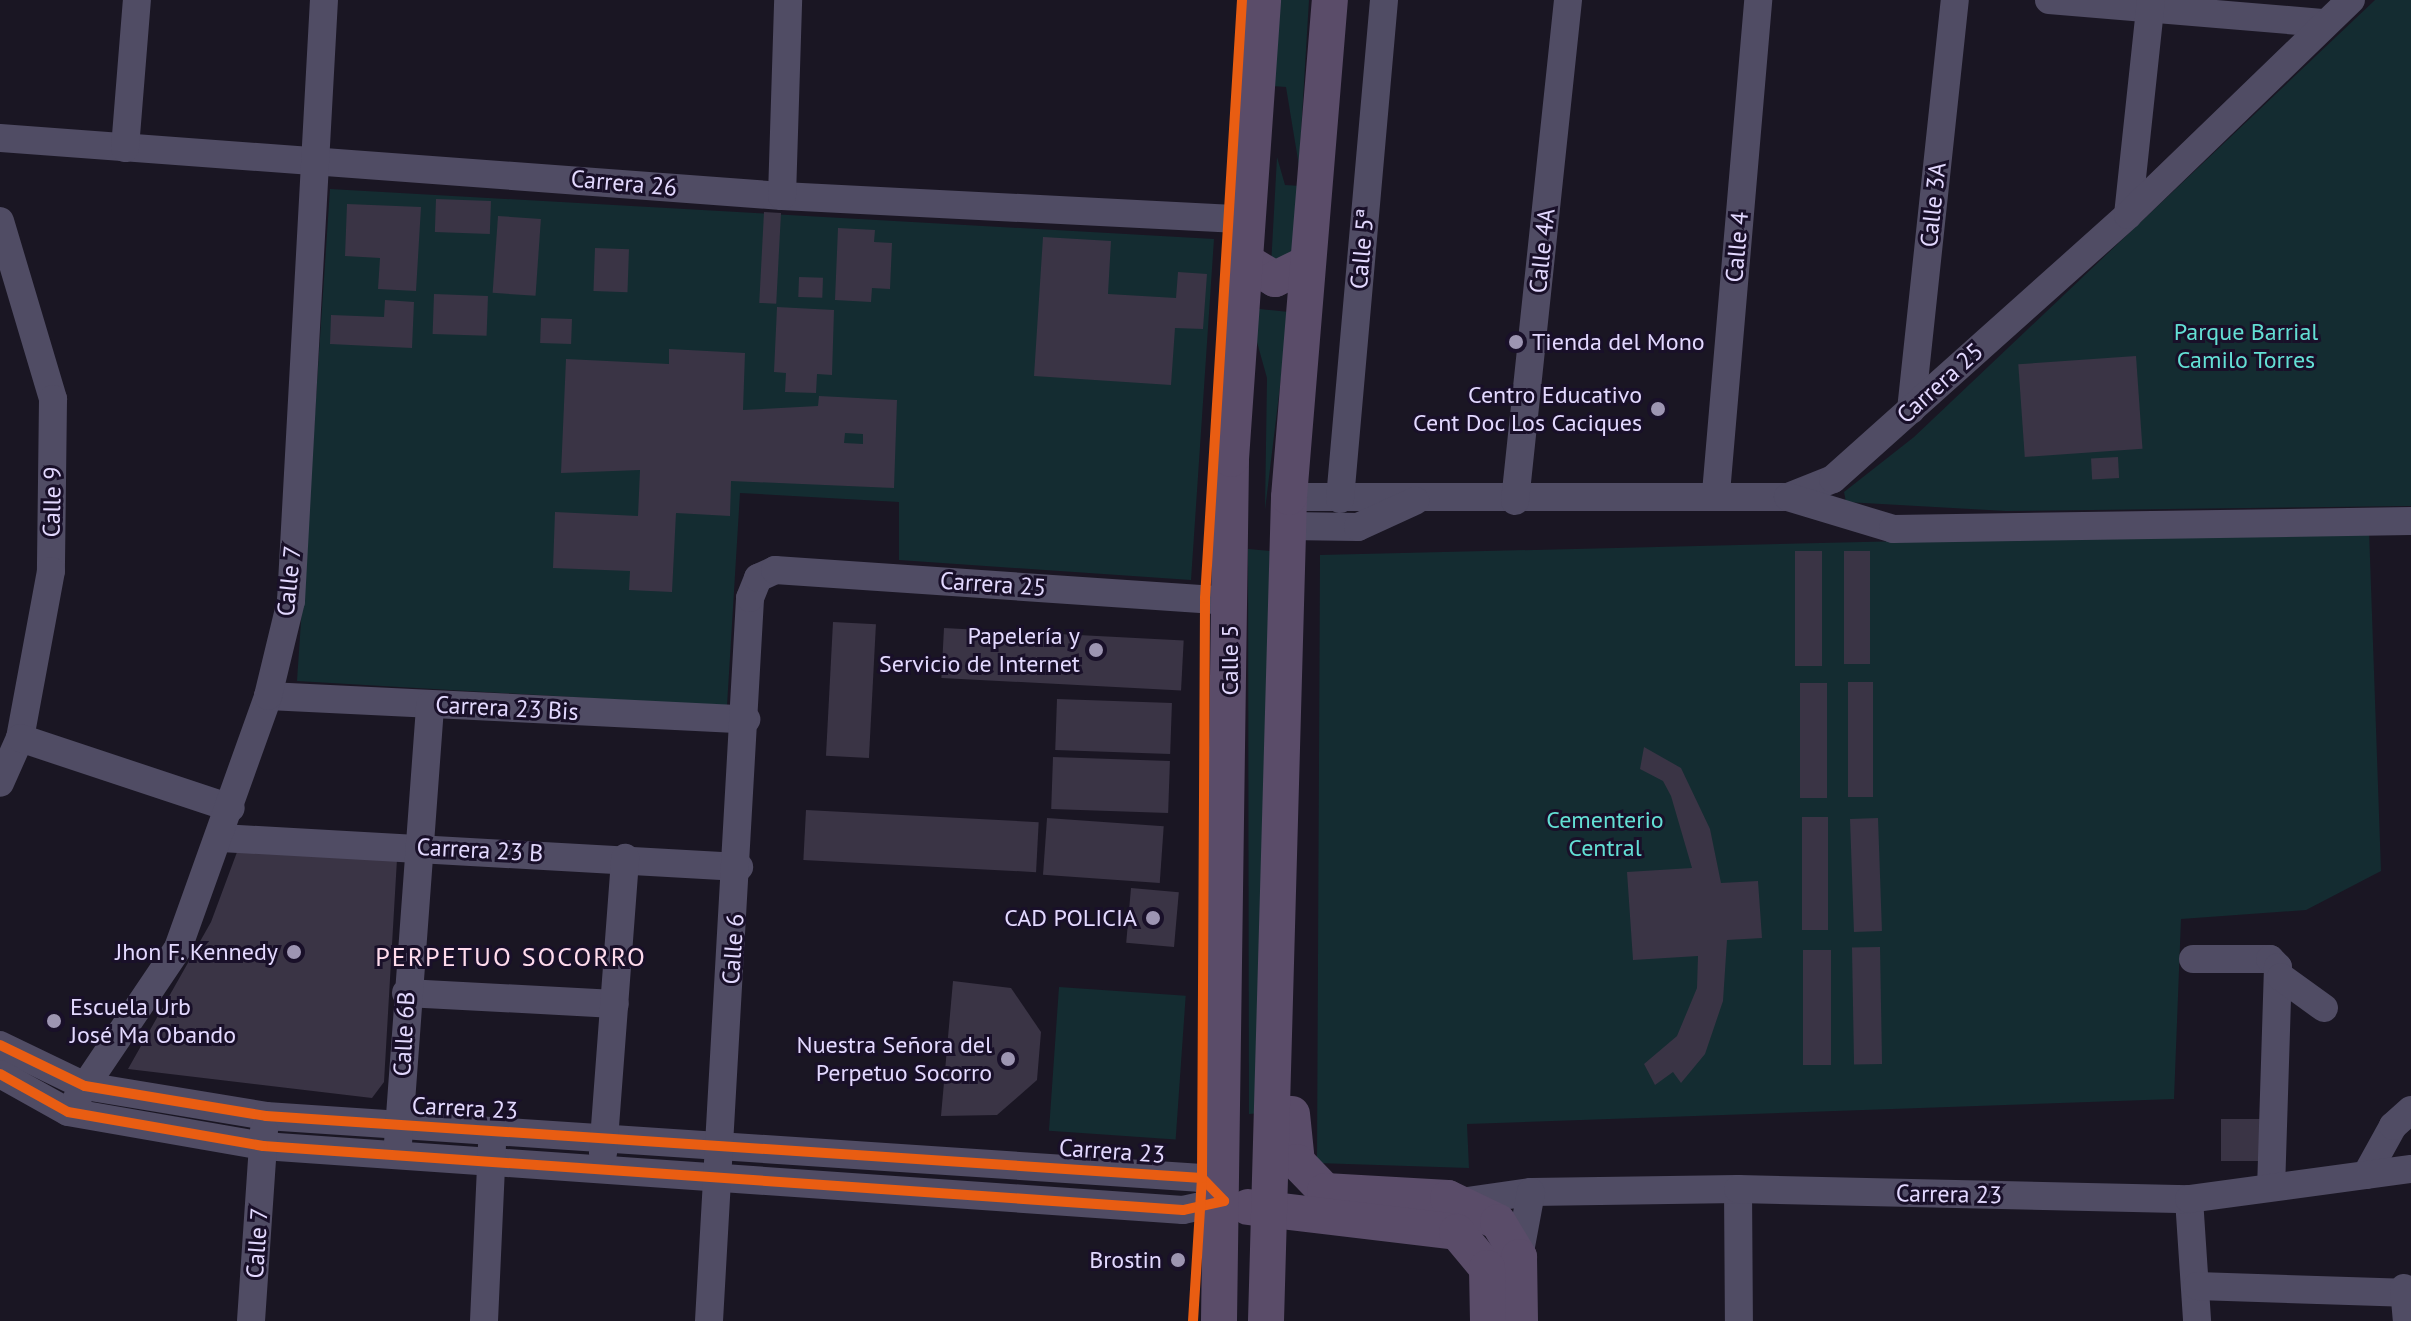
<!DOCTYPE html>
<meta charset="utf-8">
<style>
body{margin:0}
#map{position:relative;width:2411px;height:1321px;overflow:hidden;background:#1a1623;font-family:"PT Sans",sans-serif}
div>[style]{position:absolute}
.green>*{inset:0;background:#142c31;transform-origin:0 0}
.building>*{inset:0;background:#3a3445;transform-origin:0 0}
.minor>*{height:28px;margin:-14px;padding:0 14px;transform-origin:14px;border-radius:14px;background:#504c64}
.major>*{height:36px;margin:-18px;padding:0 18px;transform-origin:18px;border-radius:18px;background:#5a4c69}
.cycleway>*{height:10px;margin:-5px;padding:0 5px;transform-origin:5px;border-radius:5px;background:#e95d12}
.dots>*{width:22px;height:22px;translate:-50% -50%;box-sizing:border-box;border:4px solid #191029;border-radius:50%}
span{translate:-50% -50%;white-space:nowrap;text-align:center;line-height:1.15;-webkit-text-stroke:6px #191029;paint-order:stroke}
.street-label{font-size:24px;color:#e3d9ff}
.park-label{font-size:24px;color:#63e0d5}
.poi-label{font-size:24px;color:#e3d9ff}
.left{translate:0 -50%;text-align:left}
.right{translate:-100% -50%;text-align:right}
.neighbourhood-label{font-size:26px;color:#ffdbec;letter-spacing:2px}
</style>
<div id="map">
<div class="green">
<div style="clip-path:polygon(1280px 0,1309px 0,1299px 166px,1286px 87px,1272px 86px)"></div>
<div style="clip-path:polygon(2375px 0,2411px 0,2411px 506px,2006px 511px,1846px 502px,1844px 492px,1914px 437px)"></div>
<div style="clip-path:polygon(1277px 157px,1285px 185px,1301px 186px,1291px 267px,1271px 266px)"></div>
<div style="clip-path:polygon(330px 189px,1214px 239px,1191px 580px,899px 560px,899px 502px,740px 493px,727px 706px,297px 681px)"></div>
<div style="clip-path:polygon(1259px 309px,1289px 312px,1265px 510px,1267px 378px,1255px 335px)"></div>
<div style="clip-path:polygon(2369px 530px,2381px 871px,2306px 910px,2181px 919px,2174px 1099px,1467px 1124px,1469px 1168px,1317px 1163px,1320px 555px)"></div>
<div style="clip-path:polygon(1248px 549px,1270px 551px,1260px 1113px,1249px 1114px)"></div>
<div style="left:1059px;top:987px;width:127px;height:144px;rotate:4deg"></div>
</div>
<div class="building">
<div style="left:436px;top:199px;width:55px;height:33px;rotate:2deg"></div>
<div style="clip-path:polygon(347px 204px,421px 207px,416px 291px,378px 289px,380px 258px,345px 256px)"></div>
<div style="left:764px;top:212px;width:17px;height:91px;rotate:3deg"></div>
<div style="left:498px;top:216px;width:43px;height:77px;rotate:4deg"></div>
<div style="clip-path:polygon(838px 228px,875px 230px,874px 242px,892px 243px,890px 289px,872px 288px,871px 302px,835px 300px)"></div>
<div style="clip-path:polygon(1043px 237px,1111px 241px,1108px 294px,1176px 298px,1178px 272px,1207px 274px,1203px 329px,1175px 328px,1171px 385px,1034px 376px)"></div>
<div style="left:595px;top:248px;width:34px;height:43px;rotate:2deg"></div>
<div style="left:799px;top:277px;width:24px;height:20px;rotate:2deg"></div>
<div style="left:434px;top:294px;width:54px;height:40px;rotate:2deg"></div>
<div style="clip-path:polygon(385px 300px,414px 302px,412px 348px,330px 344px,331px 315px,384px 317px)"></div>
<div style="clip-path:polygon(777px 307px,834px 310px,832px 375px,817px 374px,816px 393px,785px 392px,786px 373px,774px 372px)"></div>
<div style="left:541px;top:318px;width:31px;height:25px;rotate:2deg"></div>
<div style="clip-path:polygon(evenodd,669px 349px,745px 353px,743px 410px,818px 406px,819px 396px,897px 400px,894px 488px,731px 481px,730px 516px,676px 513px,672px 592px,629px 590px,630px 571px,553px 568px,555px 512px,638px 516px,640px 470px,561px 473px,566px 359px,669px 364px,669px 349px,845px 433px,863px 434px,863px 444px,844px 443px,845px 433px)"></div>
<div style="left:2136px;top:356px;width:93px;height:118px;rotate:86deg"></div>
<div style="left:2118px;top:457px;width:21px;height:27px;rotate:87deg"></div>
<div style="left:1795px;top:551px;width:27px;height:115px"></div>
<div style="left:1844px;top:551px;width:26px;height:113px"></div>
<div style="left:833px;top:622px;width:43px;height:134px;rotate:3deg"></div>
<div style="left:944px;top:628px;width:240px;height:50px;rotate:3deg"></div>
<div style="left:1848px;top:682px;width:25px;height:115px"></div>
<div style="left:1800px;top:683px;width:27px;height:115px"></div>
<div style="left:1057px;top:699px;width:115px;height:51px;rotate:2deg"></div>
<div style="clip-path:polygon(1644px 747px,1681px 768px,1710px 829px,1721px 883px,1758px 881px,1762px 938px,1727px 940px,1723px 1001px,1705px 1054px,1681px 1083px,1673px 1072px,1655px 1085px,1644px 1064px,1677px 1036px,1697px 988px,1698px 956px,1633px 960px,1627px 872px,1692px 868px,1671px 796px,1663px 781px,1640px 769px)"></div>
<div style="left:1053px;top:757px;width:117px;height:52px;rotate:2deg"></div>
<div style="left:806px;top:810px;width:233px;height:50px;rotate:3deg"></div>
<div style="left:1802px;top:817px;width:26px;height:113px"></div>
<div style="left:1047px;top:818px;width:117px;height:57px;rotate:4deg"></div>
<div style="left:1878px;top:818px;width:113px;height:28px;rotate:88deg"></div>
<div style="clip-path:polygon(240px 844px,397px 859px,384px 1082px,372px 1098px,128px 1069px,211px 922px)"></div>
<div style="left:1131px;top:888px;width:48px;height:55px;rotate:5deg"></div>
<div style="left:1880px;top:947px;width:117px;height:28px;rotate:89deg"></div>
<div style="left:1803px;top:950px;width:28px;height:115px"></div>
<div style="clip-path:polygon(953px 981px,1011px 988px,1041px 1032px,1037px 1080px,997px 1115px,941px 1116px)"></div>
<div style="left:2221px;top:1119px;width:47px;height:42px"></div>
</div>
<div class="minor">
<div style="left:2049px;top:0;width:277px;rotate:4.8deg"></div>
<div style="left:0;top:138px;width:784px;rotate:4.24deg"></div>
<div style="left:782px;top:196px;width:467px;rotate:2.9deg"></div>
<div style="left:125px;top:148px;width:148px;rotate:-85.4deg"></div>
<div style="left:782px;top:196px;width:196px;rotate:-88.2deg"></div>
<div style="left:2128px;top:215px;width:216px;rotate:-83.9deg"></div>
<div style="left:0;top:221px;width:186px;rotate:73.4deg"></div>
<div style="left:53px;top:399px;width:172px;rotate:90.7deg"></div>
<div style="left:51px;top:571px;width:170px;rotate:100.5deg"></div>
<div style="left:20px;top:738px;width:49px;rotate:114deg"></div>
<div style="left:1911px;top:410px;width:412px;rotate:-83.9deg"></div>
<div style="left:1716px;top:493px;width:495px;rotate:-85.1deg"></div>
<div style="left:1289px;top:497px;width:499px"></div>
<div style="left:1788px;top:497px;width:48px;rotate:-21.8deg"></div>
<div style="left:1833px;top:479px;width:396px;rotate:-41.8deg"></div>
<div style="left:2128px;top:215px;width:310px;rotate:-44deg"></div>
<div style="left:1788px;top:497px;width:110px;rotate:16.9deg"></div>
<div style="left:1893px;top:529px;width:518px;rotate:-0.88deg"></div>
<div style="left:1340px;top:499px;width:501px;rotate:-84.96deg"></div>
<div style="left:1515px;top:501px;width:504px;rotate:-83.96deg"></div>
<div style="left:1288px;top:526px;width:70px;rotate:0.8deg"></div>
<div style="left:1358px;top:527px;width:63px;rotate:-24.5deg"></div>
<div style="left:268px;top:696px;width:479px;rotate:2.8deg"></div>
<div style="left:20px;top:738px;width:222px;rotate:18.4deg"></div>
<div style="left:221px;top:838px;width:519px;rotate:3.2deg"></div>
<div style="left:2193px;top:959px;width:77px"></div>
<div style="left:2270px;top:959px;width:11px;rotate:45deg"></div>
<div style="left:2278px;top:967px;width:220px;rotate:91.8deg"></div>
<div style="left:2281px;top:977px;width:53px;rotate:35.8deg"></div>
<div style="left:406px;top:993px;width:209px;rotate:3deg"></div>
<div style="left:0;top:1045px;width:94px;rotate:25.8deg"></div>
<div style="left:85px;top:1086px;width:183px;rotate:9.4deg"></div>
<div style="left:266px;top:1116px;width:938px;rotate:3.79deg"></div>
<div style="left:1202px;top:1178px;width:32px;rotate:46deg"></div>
<div style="left:1224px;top:1201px;width:42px;rotate:167.6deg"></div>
<div style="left:1183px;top:1210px;width:922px;rotate:-176.02deg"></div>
<div style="left:263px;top:1146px;width:198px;rotate:-170.1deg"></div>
<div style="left:68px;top:1112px;width:78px;rotate:-150.8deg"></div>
<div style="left:77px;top:1098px;width:181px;rotate:-56deg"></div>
<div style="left:178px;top:948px;width:268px;rotate:-70.3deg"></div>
<div style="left:268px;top:696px;width:98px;rotate:-76.4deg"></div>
<div style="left:291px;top:601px;width:602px;rotate:-86.86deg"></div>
<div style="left:398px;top:1143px;width:439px;rotate:-85.8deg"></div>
<div style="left:603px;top:1153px;width:296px;rotate:-85.7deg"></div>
<div style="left:2366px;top:1175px;width:56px;rotate:-61.1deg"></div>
<div style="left:2393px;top:1126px;width:24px;rotate:-42deg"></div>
<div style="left:1738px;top:1189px;width:132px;rotate:89.6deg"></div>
<div style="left:2189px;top:1199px;width:122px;rotate:86.2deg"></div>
<div style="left:1467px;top:1201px;width:65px;rotate:-8deg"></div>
<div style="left:1531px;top:1192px;width:207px;rotate:-0.8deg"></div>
<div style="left:1738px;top:1189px;width:451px;rotate:1.3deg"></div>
<div style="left:2189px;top:1199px;width:224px;rotate:-7.7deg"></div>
<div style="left:1519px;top:1257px;width:66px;rotate:-79.5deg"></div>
<div style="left:2197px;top:1286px;width:214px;rotate:1.9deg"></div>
<div style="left:2404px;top:1288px;width:33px;rotate:85deg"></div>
<div style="left:251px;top:1321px;width:191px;rotate:-86.1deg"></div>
<div style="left:484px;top:1321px;width:175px;rotate:-87.4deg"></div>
<div style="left:709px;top:1321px;width:724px;rotate:-86.75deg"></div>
<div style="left:750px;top:598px;width:22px;rotate:-68deg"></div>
<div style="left:758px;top:578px;width:19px;rotate:-25deg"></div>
<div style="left:775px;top:570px;width:456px;rotate:3.9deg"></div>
</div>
<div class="major">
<div style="left:1245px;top:261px;width:35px;rotate:31deg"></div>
<div style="left:1275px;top:279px;width:34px;rotate:-26deg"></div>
<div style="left:1292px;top:1114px;width:48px;rotate:84.1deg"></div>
<div style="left:1297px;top:1162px;width:40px;rotate:46deg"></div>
<div style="left:1325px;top:1191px;width:123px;rotate:3.3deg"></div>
<div style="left:1448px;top:1198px;width:55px;rotate:25.6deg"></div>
<div style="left:1498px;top:1222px;width:41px;rotate:59deg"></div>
<div style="left:1519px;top:1257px;width:64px;rotate:89.1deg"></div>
<div style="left:1248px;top:1207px;width:210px;rotate:6.8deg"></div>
<div style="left:1457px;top:1232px;width:47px;rotate:50.2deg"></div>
<div style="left:1487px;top:1268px;width:53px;rotate:88.9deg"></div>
<div style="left:1219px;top:1321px;width:862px;rotate:-89.2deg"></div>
<div style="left:1231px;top:459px;width:460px;rotate:-86deg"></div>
<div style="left:1266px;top:1321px;width:824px;rotate:-88.4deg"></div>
<div style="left:1289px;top:497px;width:499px;rotate:-85.3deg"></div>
</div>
<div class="cycleway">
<div style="left:0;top:1045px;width:94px;rotate:25.8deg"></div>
<div style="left:85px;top:1086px;width:183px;rotate:9.4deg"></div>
<div style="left:266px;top:1116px;width:938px;rotate:3.79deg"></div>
<div style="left:1202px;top:1178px;width:32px;rotate:46deg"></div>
<div style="left:1224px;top:1201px;width:42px;rotate:167.6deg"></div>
<div style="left:1183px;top:1210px;width:922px;rotate:-176.02deg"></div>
<div style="left:263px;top:1146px;width:198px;rotate:-170.1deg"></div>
<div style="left:68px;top:1112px;width:78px;rotate:-150.8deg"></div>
<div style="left:1193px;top:1321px;width:143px;rotate:-86.4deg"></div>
<div style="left:1202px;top:1178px;width:580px;rotate:-89.7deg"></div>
<div style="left:1205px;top:598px;width:599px;rotate:-86.46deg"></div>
</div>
<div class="dots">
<div style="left:1516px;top:342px;background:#9d95b2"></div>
<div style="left:1658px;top:409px;background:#9d95b2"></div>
<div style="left:1096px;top:650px;background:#9d95b2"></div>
<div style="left:1153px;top:918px;background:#9d95b2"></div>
<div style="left:294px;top:952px;background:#9d95b2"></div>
<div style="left:54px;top:1021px;background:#9d95b2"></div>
<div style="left:1008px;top:1059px;background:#9d95b2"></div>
<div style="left:1178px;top:1260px;background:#9d95b2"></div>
</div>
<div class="street-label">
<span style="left:624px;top:183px;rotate:5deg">Carrera 26</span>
<span style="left:1933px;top:205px;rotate:-84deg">Calle 3A</span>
<span style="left:1737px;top:247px;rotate:-85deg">Calle 4</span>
<span style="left:1362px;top:249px;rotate:-85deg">Calle 5ª</span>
<span style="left:1542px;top:251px;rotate:-84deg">Calle 4A</span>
<span style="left:1940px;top:383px;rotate:-42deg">Carrera 25</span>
<span style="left:52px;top:502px;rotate:-89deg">Calle 9</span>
<span style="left:289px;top:581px;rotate:-84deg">Calle 7</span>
<span style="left:993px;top:584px;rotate:4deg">Carrera 25</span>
<span style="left:1230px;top:660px;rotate:-90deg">Calle 5</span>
<span style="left:507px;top:708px;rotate:3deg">Carrera 23 Bis</span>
<span style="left:480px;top:850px;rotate:3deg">Carrera 23 B</span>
<span style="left:733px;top:949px;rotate:-86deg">Calle 6</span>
<span style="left:404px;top:1034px;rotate:-87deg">Calle 6B</span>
<span style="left:465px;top:1108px;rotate:3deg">Carrera 23</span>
<span style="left:1112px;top:1151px;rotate:4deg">Carrera 23</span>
<span style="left:1949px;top:1194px;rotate:1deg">Carrera 23</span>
<span style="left:257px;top:1243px;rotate:-86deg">Calle 7</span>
</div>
<div class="park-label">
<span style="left:2246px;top:346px">Parque Barrial<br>Camilo Torres</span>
<span style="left:1605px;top:834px">Cementerio<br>Central</span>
</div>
<div class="poi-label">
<span class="left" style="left:1532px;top:342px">Tienda del Mono</span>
<span class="right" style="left:1642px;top:409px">Centro Educativo<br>Cent Doc Los Caciques</span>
<span class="right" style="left:1080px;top:650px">Papelería y<br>Servicio de Internet</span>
<span class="right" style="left:1137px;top:918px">CAD POLICIA</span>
<span class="right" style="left:278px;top:952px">Jhon F. Kennedy</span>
<span class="left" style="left:70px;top:1021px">Escuela Urb<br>José Ma Obando</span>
<span class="right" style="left:992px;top:1059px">Nuestra Señora del<br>Perpetuo Socorro</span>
<span class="right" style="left:1162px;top:1260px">Brostin</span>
</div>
<div class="neighbourhood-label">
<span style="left:511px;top:957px">PERPETUO SOCORRO</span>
</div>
</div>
